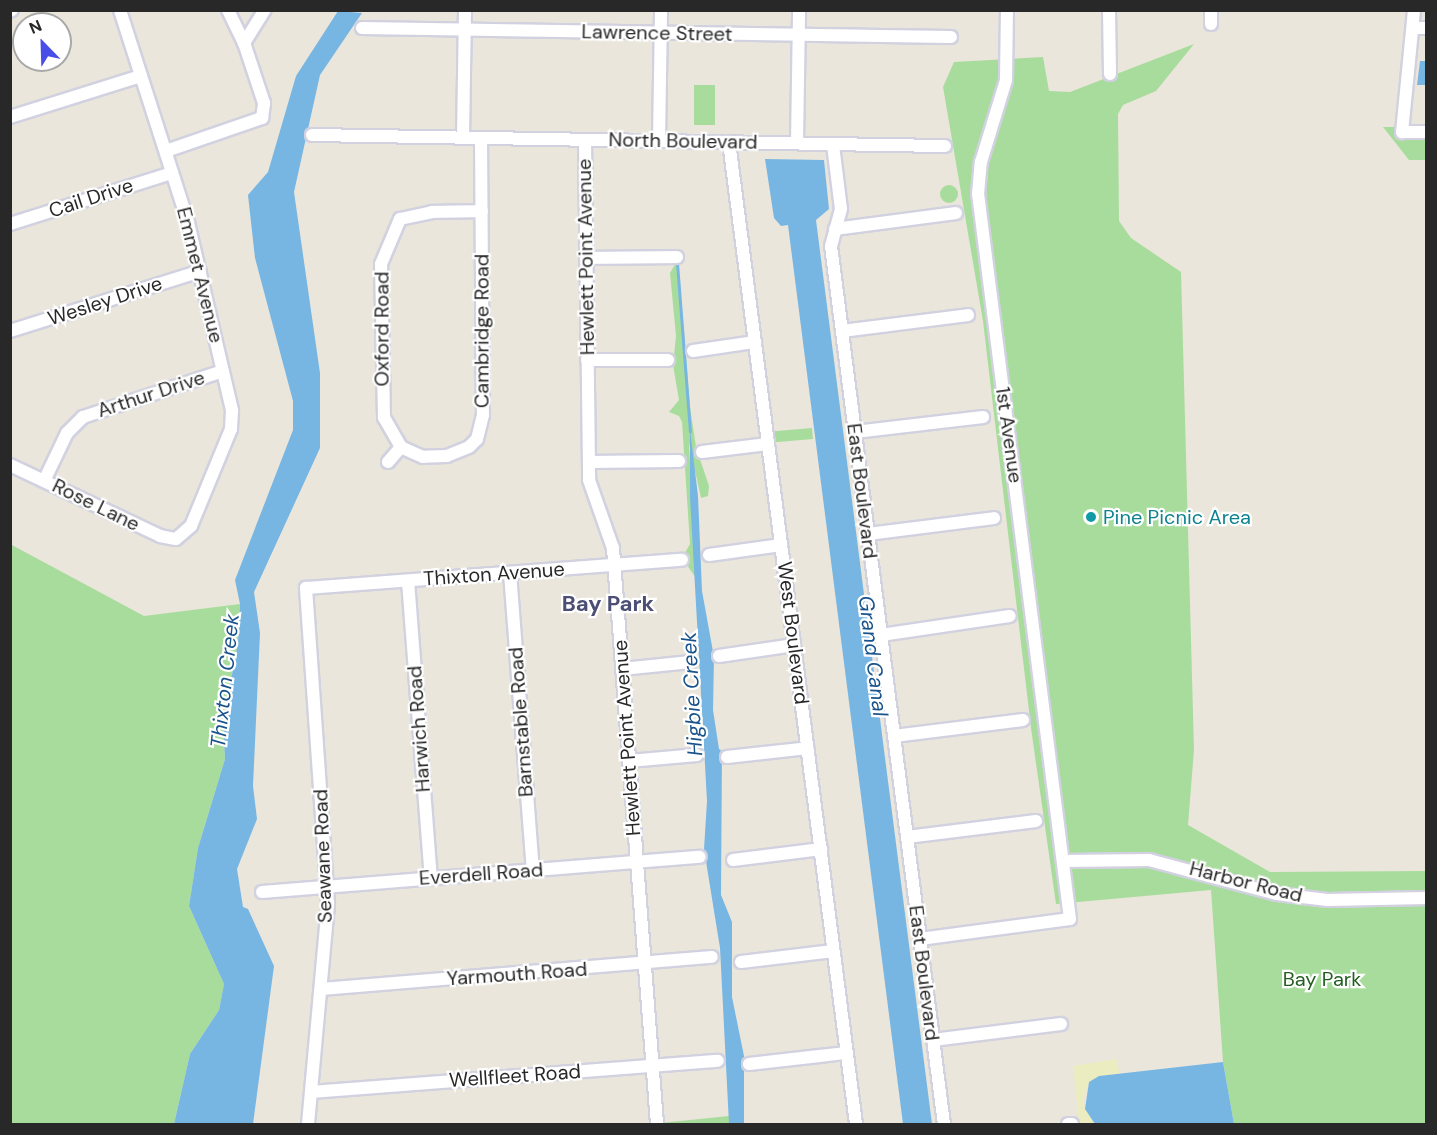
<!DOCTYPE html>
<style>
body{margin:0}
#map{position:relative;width:1437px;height:1135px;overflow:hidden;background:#eae6db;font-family:"DM Sans",sans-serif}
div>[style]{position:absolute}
.green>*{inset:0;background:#a8dc9c;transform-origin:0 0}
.round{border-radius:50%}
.sand>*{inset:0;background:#ececc1}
.water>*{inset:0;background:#77b6e3}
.stream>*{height:3px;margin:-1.5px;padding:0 1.5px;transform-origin:1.5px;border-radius:1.5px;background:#77b6e3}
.roads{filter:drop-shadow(2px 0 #d1d1e0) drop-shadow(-2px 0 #d1d1e0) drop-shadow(0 2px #d1d1e0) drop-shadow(0 -2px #d1d1e0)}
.minor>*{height:12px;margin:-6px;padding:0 6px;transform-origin:6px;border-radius:6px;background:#fff}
.dots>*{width:16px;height:16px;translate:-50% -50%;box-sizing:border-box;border:3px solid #fff;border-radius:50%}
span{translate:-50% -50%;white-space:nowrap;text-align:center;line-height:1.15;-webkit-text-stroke:4.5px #fff;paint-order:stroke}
.street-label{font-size:20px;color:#282828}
.culture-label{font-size:20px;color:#0d838f}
.left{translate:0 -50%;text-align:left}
.park-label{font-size:20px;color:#235e20}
.water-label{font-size:21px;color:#19538c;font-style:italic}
.quarter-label{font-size:22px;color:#4d4e75;font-weight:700}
.frame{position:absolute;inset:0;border:12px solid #282828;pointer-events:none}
.north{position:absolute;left:12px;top:12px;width:60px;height:60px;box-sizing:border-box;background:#fff;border:2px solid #a9a9a9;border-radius:50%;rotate:337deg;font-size:16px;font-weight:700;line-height:24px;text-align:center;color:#282828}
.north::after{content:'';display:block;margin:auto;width:21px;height:27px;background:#494ee9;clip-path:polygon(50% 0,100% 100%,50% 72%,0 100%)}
</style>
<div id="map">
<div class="green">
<div style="clip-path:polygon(1194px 44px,1156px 91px,1123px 105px,1118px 114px,1119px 221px,1131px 238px,1181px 272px,1194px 750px,1188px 825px,1270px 872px,1426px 871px,1426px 1124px,1234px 1124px,1223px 1062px,1211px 890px,1056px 904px,1031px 728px,983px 321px,943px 87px,954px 62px,1043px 57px,1049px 91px,1070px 92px)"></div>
<div style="left:694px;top:85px;width:21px;height:40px"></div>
<div style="clip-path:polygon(1383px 127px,1426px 127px,1426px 160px,1409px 160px)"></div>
<div class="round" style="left:940px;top:185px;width:18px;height:18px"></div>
<div style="clip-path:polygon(678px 259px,690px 407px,696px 447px,709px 486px,708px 496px,701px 498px,689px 443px,696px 578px,682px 558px,690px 544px,682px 422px,679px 416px,669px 412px,679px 400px,673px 365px,676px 336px,670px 273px)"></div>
<div style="left:812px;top:428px;width:11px;height:41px;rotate:85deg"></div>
<div style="clip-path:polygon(10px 544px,144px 616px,240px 604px,238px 643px,223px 722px,225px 759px,198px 848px,189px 906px,224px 984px,219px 1010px,190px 1054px,174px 1124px,11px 1124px)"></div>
<div style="clip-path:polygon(729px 1116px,729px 1124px,661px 1124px,660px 1123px)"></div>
</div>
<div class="sand">
<div style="clip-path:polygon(1116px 1059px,1120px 1075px,1099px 1076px,1089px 1083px,1083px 1098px,1085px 1109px,1095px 1124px,1079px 1124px,1073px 1066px)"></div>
</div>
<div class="water">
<div style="clip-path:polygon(338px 11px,362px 13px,320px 75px,294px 192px,320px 373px,320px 448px,254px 592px,260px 633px,253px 786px,257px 819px,237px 869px,243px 907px,248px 909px,274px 966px,253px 1124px,174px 1124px,190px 1054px,219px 1010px,224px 984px,189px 906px,198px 848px,225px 759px,223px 722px,238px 643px,240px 604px,235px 580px,293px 430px,293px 401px,255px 258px,248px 195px,268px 172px,296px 76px)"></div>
<div style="clip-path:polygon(1420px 61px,1426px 61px,1426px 85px,1417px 85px)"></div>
<div style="clip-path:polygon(765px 159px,824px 160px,829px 209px,816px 220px,932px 1124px,903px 1124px,788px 225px,781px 226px,774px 218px)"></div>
<div style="clip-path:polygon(690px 429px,698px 496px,702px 591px,714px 657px,713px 710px,719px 749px,722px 751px,721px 895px,732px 922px,732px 997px,744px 1056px,744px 1124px,729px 1124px,720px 948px,704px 849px,707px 801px,690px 497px)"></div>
<div style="clip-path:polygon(1223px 1062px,1234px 1124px,1095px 1124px,1085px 1109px,1089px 1082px,1099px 1076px)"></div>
</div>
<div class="stream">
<div style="left:677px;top:263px;width:169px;rotate:85.6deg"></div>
</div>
<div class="roads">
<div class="minor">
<div style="left:1109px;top:10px;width:64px;rotate:89.1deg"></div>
<div style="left:1414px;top:10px;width:123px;rotate:95.6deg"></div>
<div style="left:1402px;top:132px;width:24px"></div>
<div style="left:10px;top:11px;width:2px;rotate:-27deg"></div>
<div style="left:1211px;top:24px;width:14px;rotate:-90deg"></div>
<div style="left:362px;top:28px;width:589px;rotate:0.88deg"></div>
<div style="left:1414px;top:28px;width:12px"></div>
<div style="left:244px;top:43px;width:39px;rotate:-58deg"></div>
<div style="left:10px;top:117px;width:137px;rotate:-17.4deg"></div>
<div style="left:312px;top:135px;width:633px;rotate:1deg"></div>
<div style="left:463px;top:138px;width:128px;rotate:-89.1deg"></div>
<div style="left:481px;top:138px;width:277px;rotate:89.6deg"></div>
<div style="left:483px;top:415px;width:25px;rotate:104deg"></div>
<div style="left:477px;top:439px;width:11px;rotate:135deg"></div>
<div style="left:469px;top:447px;width:24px;rotate:158deg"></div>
<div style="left:447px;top:456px;width:24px;rotate:178deg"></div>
<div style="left:423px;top:457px;width:24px;rotate:-156deg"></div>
<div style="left:401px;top:447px;width:34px;rotate:-120deg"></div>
<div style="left:384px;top:418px;width:154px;rotate:-91.1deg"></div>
<div style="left:381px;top:264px;width:49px;rotate:-67.1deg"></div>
<div style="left:400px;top:219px;width:33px;rotate:-12deg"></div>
<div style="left:432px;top:212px;width:50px;rotate:-1.1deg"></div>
<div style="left:585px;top:140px;width:340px;rotate:89.3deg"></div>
<div style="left:589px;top:480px;width:72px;rotate:70.6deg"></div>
<div style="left:613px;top:548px;width:578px;rotate:85.63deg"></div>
<div style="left:659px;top:141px;width:131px;rotate:-89.1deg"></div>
<div style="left:729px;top:142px;width:990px;rotate:82.63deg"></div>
<div style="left:797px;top:143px;width:133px;rotate:-89.1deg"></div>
<div style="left:833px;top:145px;width:64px;rotate:82.9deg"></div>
<div style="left:841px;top:209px;width:38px;rotate:105deg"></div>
<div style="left:831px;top:246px;width:885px;rotate:82.67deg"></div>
<div style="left:166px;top:151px;width:102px;rotate:-19deg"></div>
<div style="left:262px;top:118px;width:15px;rotate:-82deg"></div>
<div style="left:264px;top:103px;width:63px;rotate:-108.4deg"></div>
<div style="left:244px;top:43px;width:37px;rotate:-116deg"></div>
<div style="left:10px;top:224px;width:170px;rotate:-17.5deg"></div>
<div style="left:835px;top:229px;width:122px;rotate:-7.5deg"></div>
<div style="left:586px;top:258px;width:91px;rotate:-0.6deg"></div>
<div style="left:10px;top:331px;width:199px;rotate:-17.5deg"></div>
<div style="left:842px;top:331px;width:127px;rotate:-7.2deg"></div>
<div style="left:693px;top:351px;width:63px;rotate:-8.3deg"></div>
<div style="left:587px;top:360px;width:81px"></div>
<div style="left:855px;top:432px;width:129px;rotate:-6.7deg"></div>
<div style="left:702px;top:452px;width:66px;rotate:-6.9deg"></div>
<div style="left:388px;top:462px;width:20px;rotate:-49deg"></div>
<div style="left:589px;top:462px;width:90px;rotate:-0.6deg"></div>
<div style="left:10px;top:465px;width:166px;rotate:25.3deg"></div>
<div style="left:160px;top:536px;width:16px;rotate:11deg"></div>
<div style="left:176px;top:539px;width:20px;rotate:-41deg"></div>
<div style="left:191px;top:526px;width:105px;rotate:-67.6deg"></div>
<div style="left:231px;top:429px;width:19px;rotate:-87deg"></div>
<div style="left:232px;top:410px;width:193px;rotate:-103.2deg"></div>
<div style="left:188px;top:222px;width:223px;rotate:-107.8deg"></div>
<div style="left:44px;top:481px;width:53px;rotate:-64.4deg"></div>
<div style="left:67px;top:433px;width:23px;rotate:-45deg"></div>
<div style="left:83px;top:417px;width:147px;rotate:-18.2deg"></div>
<div style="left:868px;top:534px;width:127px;rotate:-7.2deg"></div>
<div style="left:709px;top:555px;width:73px;rotate:-7.9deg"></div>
<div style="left:510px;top:573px;width:298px;rotate:85.6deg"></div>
<div style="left:408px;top:581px;width:298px;rotate:85.6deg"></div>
<div style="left:881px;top:635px;width:130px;rotate:-8.4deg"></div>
<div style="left:719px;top:656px;width:76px;rotate:-8.3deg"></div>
<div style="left:622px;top:669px;width:69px;rotate:-5.8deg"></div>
<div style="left:894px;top:736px;width:130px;rotate:-7.1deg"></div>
<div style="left:727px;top:757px;width:81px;rotate:-6.3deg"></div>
<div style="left:629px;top:761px;width:68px;rotate:-5deg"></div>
<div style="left:907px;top:837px;width:130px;rotate:-7.1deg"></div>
<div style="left:733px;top:860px;width:89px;rotate:-7.1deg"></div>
<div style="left:1065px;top:861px;width:84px;rotate:-0.7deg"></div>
<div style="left:1149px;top:860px;width:132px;rotate:14.9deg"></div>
<div style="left:1277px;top:894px;width:51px;rotate:6.7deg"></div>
<div style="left:1328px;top:900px;width:98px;rotate:-1.2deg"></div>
<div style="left:262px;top:892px;width:439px;rotate:-4.6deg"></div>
<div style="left:920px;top:939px;width:151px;rotate:-7.6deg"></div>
<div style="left:1070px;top:919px;width:731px;rotate:-97.23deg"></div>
<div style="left:978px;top:194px;width:32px;rotate:-85deg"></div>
<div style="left:981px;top:162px;width:86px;rotate:-73deg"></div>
<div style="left:1006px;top:80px;width:70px;rotate:-89.2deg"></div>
<div style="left:741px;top:962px;width:93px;rotate:-6.8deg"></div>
<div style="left:321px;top:989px;width:392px;rotate:-4.7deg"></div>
<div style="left:933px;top:1040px;width:129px;rotate:-7.1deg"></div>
<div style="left:749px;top:1064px;width:98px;rotate:-6.5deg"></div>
<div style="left:311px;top:1092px;width:408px;rotate:-4.4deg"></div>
<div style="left:308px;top:1124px;width:222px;rotate:-84.8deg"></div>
<div style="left:328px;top:903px;width:316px;rotate:-94deg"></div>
<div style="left:306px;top:588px;width:377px;rotate:-4.3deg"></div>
<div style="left:1068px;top:1124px;width:4px"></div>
</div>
</div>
<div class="dots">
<div style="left:1091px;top:517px;background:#0f9aa8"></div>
</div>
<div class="street-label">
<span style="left:657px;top:33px;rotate:1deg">Lawrence Street</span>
<span style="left:683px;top:141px;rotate:1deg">North Boulevard</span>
<span style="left:91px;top:198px;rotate:-18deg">Cail Drive</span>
<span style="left:586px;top:257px;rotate:-91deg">Hewlett Point Avenue</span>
<span style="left:200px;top:275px;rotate:76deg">Emmet Avenue</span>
<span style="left:105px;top:301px;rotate:-18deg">Wesley Drive</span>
<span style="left:382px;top:329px;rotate:-90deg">Oxford Road</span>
<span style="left:482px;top:331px;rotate:-90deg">Cambridge Road</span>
<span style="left:151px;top:394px;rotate:-18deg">Arthur Drive</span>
<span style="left:1009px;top:435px;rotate:82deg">1st Avenue</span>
<span style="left:862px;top:491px;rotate:83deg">East Boulevard</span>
<span style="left:96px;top:505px;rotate:26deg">Rose Lane</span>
<span style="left:494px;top:574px;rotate:-4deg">Thixton Avenue</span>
<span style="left:793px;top:633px;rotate:83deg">West Boulevard</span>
<span style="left:521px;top:722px;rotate:-94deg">Barnstable Road</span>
<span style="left:419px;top:729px;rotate:-94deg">Harwich Road</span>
<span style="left:627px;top:738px;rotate:-94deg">Hewlett Point Avenue</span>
<span style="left:323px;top:856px;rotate:-92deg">Seawane Road</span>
<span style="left:481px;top:874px;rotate:-4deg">Everdell Road</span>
<span style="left:1246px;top:882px;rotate:14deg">Harbor Road</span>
<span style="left:924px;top:973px;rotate:83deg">East Boulevard</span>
<span style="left:517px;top:974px;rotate:-4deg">Yarmouth Road</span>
<span style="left:515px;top:1076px;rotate:-4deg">Wellfleet Road</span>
</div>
<div class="culture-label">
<span class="left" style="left:1103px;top:517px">Pine Picnic Area</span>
</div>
<div class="park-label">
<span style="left:1322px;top:979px">Bay Park</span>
</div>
<div class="water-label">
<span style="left:873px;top:656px;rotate:83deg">Grand Canal</span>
<span style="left:225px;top:681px;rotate:-84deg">Thixton Creek</span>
<span style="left:692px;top:694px;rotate:-93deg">Higbie Creek</span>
</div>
<div class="quarter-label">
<span style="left:608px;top:604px">Bay Park</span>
</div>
<div class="frame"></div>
<div class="north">N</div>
</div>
